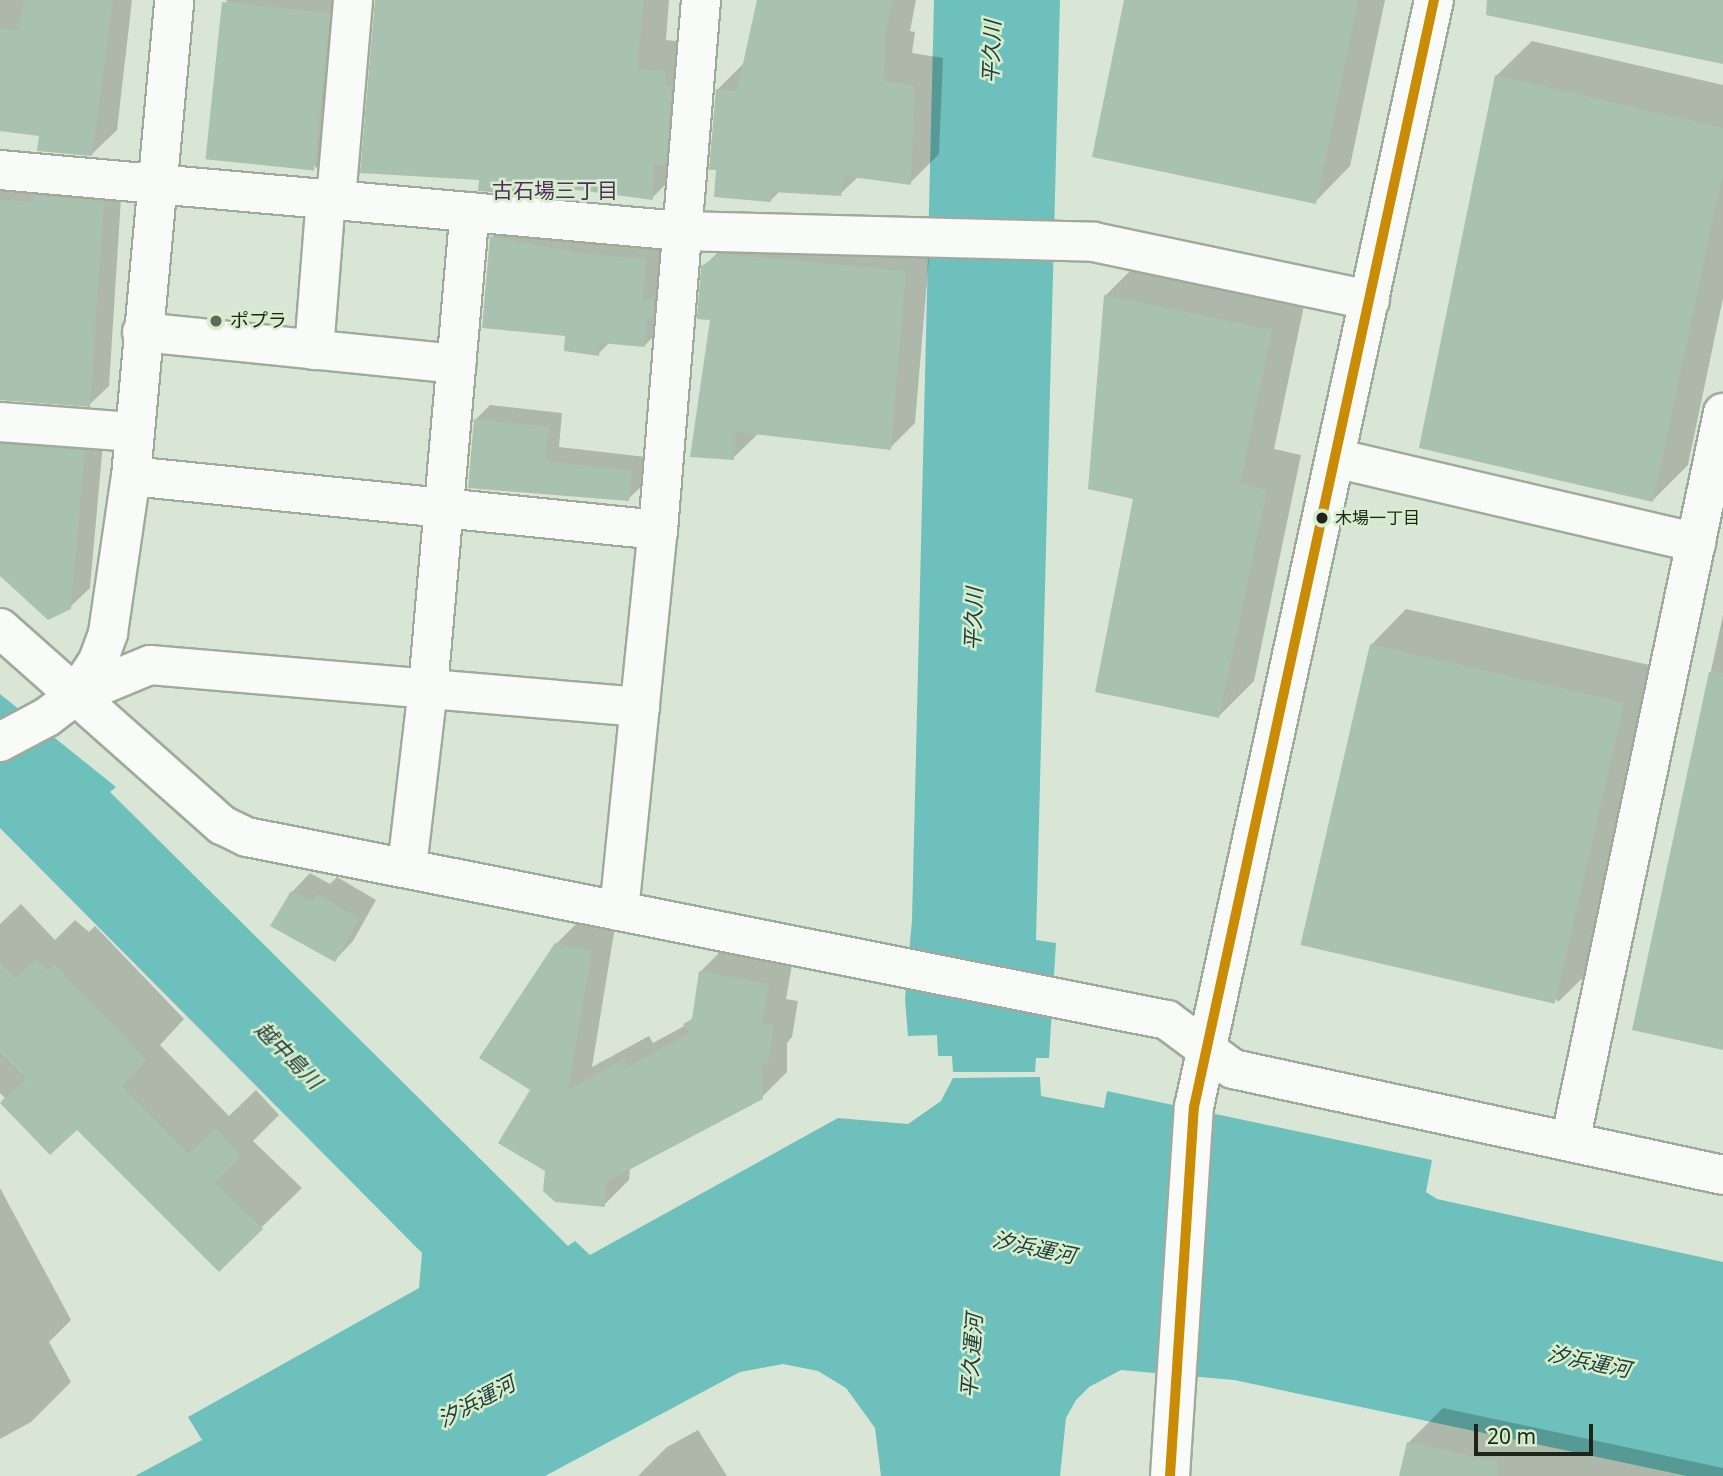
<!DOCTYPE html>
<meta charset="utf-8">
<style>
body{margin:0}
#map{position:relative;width:1723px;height:1476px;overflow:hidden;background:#dae6d5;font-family:"Noto Sans","Noto Sans JP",sans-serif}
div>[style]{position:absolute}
.water>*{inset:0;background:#6dc0bb}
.shadow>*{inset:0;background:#0003}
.building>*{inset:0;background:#a9c1af;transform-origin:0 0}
.roads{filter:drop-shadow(2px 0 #a0aa9c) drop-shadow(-2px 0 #a0aa9c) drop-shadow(0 2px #a0aa9c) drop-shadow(0 -2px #a0aa9c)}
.minor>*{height:38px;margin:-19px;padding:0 19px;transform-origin:19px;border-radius:19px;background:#f9fbf9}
.bus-1>*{height:10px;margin:-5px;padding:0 5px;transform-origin:5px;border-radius:5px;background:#cb8c05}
.dots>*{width:19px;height:19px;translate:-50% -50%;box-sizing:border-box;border:4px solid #d7eecd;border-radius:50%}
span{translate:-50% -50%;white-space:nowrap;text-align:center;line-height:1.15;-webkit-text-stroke:5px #d7eecd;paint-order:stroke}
.bus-label{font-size:17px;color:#1c2518}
.left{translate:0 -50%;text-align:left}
.poi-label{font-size:19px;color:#1c2518}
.water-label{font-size:21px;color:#223b3b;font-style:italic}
.neighbourhood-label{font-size:21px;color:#532b61}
.scale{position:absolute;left:1474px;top:1424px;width:119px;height:32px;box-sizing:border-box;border:4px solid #1c2518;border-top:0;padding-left:9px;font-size:21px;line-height:24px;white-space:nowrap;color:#1c2518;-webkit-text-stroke:5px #d7eecd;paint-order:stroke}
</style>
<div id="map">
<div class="water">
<div style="clip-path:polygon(934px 0,1060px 0,1036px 940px,1056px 943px,1049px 1058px,1036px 1058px,1035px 1072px,953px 1072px,952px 1056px,938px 1056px,937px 1035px,908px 1036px,905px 999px,912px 920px)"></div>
<div style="clip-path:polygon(0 694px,116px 787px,110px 792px,568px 1246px,575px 1241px,590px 1255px,838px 1118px,908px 1124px,941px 1101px,953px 1078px,1040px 1077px,1041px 1096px,1104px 1108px,1107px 1091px,1432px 1160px,1426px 1192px,1437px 1199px,1723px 1262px,1723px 1476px,1687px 1476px,1234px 1380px,1121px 1370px,1089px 1387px,1076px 1400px,1066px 1418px,1060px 1476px,881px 1476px,875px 1428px,846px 1388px,818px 1371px,783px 1364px,740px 1372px,545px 1476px,135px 1476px,202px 1440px,188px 1417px,419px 1288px,422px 1253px,0 828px)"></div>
</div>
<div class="shadow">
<div style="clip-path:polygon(0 0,132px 0,117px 130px,92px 154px,41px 135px,0 129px)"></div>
<div style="clip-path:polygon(226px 0,343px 0,330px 153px,316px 168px)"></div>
<div style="clip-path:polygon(376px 0,669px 0,666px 40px,695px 43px,681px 169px,652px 198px,526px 182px,516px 192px,481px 178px)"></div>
<div style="clip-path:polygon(759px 0,916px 0,910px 31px,915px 32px,912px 53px,943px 58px,939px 154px,910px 183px,859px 176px,840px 194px,780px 191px,771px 200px,718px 169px,717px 90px,745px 62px)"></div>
<div style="clip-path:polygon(1126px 0,1385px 0,1350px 166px,1315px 202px)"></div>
<div style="clip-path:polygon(1532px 41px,1723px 85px,1723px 298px,1688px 465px,1653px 500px,1496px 76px)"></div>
<div style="clip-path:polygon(0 180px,122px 183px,109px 386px,89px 405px,0 399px)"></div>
<div style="clip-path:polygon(507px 221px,660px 244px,657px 291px,669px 283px,660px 330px,645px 345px,610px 342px,598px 354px,567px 334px,492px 237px)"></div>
<div style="clip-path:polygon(729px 241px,930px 246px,915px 423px,890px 448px,759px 433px,733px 458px,703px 267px)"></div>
<div style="clip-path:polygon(1140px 261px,1306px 296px,1274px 449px,1301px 455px,1254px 681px,1219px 716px,1105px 296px)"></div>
<div style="clip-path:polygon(490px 405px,562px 413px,559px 447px,646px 457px,643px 485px,628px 499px,469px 487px,475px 420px)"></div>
<div style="clip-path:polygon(0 413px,104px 432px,90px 588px,70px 607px,0 560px)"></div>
<div style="clip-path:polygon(1406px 609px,1658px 667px,1594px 967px,1558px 1002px,1371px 645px)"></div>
<div style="clip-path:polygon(1723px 615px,1723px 1049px,1634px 1029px)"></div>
<div style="clip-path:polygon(310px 873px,330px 884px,337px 877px,376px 900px,353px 941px,335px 960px,292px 892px)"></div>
<div style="clip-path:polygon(21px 904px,55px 940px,75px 920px,89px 932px,95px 926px,184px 1019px,160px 1045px,229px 1116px,256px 1090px,279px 1115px,253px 1141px,302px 1188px,219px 1269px,77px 1127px,50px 1152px,1px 1101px,5px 1098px,0 1093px,0 924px)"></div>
<div style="clip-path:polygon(581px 919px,615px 927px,592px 1067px,649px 1036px,653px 1043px,686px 1025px,695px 1015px,700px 972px,725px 947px,793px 959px,786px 999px,798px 1001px,792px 1037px,787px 1043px,787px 1072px,762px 1097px,630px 1168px,629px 1180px,604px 1205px,547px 1170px,533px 1090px,556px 944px)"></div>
<div style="clip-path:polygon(0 1188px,71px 1320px,49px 1342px,71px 1382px,31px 1422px,0 1439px)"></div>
<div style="clip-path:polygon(1443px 1408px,1723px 1468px,1723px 1476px,1401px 1476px,1408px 1443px)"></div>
<div style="clip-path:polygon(698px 1430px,727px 1476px,638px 1476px,667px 1447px)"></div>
</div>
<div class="building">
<div style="clip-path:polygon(24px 0,113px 0,92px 156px,37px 151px,39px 136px,0 131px,0 28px,18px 30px)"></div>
<div style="clip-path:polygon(375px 0,644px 0,637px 69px,666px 71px,665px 85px,672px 86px,666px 165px,654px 164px,653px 200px,532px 184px,517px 184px,516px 194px,478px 191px,479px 180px,360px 173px)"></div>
<div style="clip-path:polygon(757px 0,893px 0,885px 34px,884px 81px,915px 86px,911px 185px,844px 176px,841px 196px,772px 192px,771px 202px,714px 197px,716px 170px,709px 170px,716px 89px,737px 91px)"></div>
<div style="clip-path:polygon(1124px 0,1358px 0,1316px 204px,1092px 157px)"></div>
<div style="clip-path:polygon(1487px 0,1723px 0,1723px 64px,1486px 15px)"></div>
<div style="left:222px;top:2px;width:109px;height:158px;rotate:6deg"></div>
<div style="clip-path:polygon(1495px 75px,1723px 128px,1723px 171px,1653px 502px,1419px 448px)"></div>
<div style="clip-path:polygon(33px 195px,104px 201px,90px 407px,0 400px,0 200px,33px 202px)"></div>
<div style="clip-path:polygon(490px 236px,584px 254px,646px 259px,642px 304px,655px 296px,653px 318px,647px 318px,645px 347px,600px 343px,599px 356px,564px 351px,565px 336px,482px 328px)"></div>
<div style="clip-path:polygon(721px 254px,906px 271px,891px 450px,736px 432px,734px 460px,690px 457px,710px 320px,697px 319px,701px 266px)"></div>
<div style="clip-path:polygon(1104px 295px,1272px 330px,1240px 484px,1267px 490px,1219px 718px,1095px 692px,1133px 499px,1088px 489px)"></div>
<div style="clip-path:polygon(474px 419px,549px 427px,545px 461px,632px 471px,629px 501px,468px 488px)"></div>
<div style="clip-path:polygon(0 444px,85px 450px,71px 609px,48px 620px,0 576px)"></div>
<div style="left:1370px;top:644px;width:261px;height:309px;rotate:13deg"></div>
<div style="clip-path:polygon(1709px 672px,1723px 673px,1723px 1050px,1632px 1030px)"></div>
<div style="clip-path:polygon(291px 891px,314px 902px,317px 894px,359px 919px,335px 962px,270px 926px)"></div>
<div style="clip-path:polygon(555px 943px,592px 951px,568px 1090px,624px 1059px,628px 1067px,690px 1033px,683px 1024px,692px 1019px,699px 971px,769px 984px,762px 1023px,774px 1025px,768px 1064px,762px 1064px,763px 1099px,606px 1182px,605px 1207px,555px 1202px,543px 1191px,545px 1171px,498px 1143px,530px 1090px,479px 1058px)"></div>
<div style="clip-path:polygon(35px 959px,48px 971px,54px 964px,146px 1060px,122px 1086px,188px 1154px,215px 1128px,241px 1156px,215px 1182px,263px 1229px,219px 1272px,77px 1130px,50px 1155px,0 1103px,27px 1079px,0 1052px,0 963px,15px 979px)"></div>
<div style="clip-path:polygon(1407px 1442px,1499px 1462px,1497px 1476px,1399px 1476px)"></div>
</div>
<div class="roads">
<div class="minor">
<div style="left:0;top:170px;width:684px;rotate:5.12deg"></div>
<div style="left:681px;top:231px;width:413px;rotate:1.5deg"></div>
<div style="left:1094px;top:242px;width:282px;rotate:11.9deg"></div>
<div style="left:336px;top:199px;width:200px;rotate:-85.1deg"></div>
<div style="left:142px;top:332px;width:316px;rotate:5.8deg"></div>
<div style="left:314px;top:350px;width:152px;rotate:-85.5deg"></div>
<div style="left:0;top:422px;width:133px;rotate:4.3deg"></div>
<div style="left:1335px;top:458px;width:371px;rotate:13.2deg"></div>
<div style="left:131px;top:476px;width:530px;rotate:5.85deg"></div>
<div style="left:0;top:628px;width:297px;rotate:41.6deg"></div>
<div style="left:222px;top:825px;width:28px;rotate:26deg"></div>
<div style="left:247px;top:837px;width:938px;rotate:11.25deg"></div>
<div style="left:1167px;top:1020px;width:82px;rotate:36.6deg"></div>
<div style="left:1233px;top:1069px;width:501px;rotate:12.21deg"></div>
<div style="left:75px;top:696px;width:81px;rotate:-22.5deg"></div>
<div style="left:150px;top:665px;width:492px;rotate:4.9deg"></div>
<div style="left:0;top:742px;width:53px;rotate:-28deg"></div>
<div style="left:47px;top:717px;width:35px;rotate:-37deg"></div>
<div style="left:75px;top:696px;width:42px;rotate:-56.7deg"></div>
<div style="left:98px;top:661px;width:30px;rotate:-70deg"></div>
<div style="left:108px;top:633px;width:159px;rotate:-81.7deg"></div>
<div style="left:131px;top:476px;width:478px;rotate:-84.8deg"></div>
<div style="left:407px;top:867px;width:180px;rotate:-83.3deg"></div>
<div style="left:428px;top:688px;width:478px;rotate:-85deg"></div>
<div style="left:619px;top:911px;width:383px;rotate:-84.2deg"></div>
<div style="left:658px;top:530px;width:532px;rotate:-85.36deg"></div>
<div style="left:1570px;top:1142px;width:745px;rotate:-78.15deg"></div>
<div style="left:1170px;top:1476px;width:370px;rotate:-86.3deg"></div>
<div style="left:1194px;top:1107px;width:1133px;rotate:-77.77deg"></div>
</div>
</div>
<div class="bus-1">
<div style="left:1170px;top:1476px;width:370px;rotate:-86.3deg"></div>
<div style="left:1194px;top:1107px;width:1133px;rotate:-77.77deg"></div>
</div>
<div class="dots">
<div style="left:216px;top:321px;background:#5e695a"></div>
<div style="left:1322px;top:518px;background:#1c2518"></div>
</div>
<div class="bus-label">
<span class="left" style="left:1335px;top:518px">木場一丁目</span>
</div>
<div class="poi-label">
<span class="left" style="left:230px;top:321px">ポプラ</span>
</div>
<div class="water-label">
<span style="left:991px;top:52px;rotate:-88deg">平久川</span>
<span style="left:973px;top:619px;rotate:-88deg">平久川</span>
<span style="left:289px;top:1055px;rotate:45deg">越中島川</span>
<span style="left:1034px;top:1247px;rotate:12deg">汐浜運河</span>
<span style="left:971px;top:1356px;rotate:-86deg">平久運河</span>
<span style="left:1589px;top:1361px;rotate:12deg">汐浜運河</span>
<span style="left:476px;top:1401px;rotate:-28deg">汐浜運河</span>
</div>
<div class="neighbourhood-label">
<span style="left:555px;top:190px">古石場三丁目</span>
</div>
<div class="scale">20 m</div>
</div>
